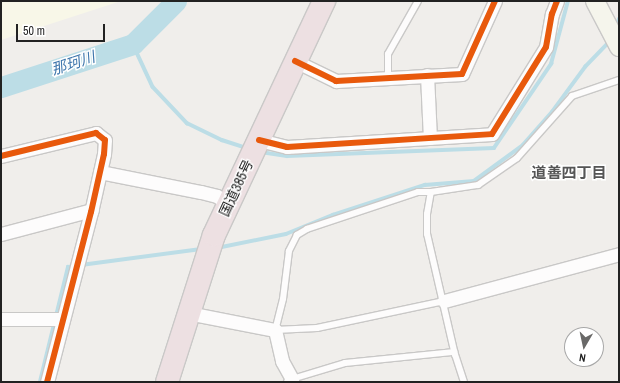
<!DOCTYPE html>
<meta charset="utf-8">
<style>
body{margin:0}
#map{position:relative;width:620px;height:383px;overflow:hidden;background:#f0eeeb;font-family:"Archivo Narrow","Noto Sans JP",sans-serif}
div>[style]{position:absolute}
.education>*{inset:0;background:#f8f7e8}
.stream>*{height:3.5px;margin:-1.75px;padding:0 1.75px;transform-origin:1.75px;border-radius:1.75px;background:#bcdde6}
.river>*{height:21px;margin:-10.5px;padding:0 10.5px;transform-origin:10.5px;border-radius:10.5px;background:#bcdde6}
.roads{filter:drop-shadow(1px 0 #c9c8c7) drop-shadow(-1px 0 #c9c8c7) drop-shadow(0 1px #c9c8c7) drop-shadow(0 -1px #c9c8c7)}
.lane>*{height:6px;margin:-3px;padding:0 3px;transform-origin:3px;border-radius:3px;background:#fdfcfc}
.street>*{height:13px;margin:-6.5px;padding:0 6.5px;transform-origin:6.5px;border-radius:6.5px;background:#fdfcfc}
.secondary>*{height:18px;margin:-9px;padding:0 9px;transform-origin:9px;border-radius:9px;background:#f5f5ec}
.highway>*{height:22px;margin:-11px;padding:0 11px;transform-origin:11px;border-radius:11px;background:#ede0e2}
.cycleway>*{height:6px;margin:-3px;padding:0 3px;transform-origin:3px;border-radius:3px;background:#e8590c}
span{translate:-50% -50%;white-space:nowrap;text-align:center;line-height:1.15;-webkit-text-stroke:3px #fff;paint-order:stroke}
.street-label{font-size:14px;color:#222}
.water-label{font-size:15px;color:#3e76ac;font-style:italic}
.neighbourhood-label{font-size:15px;color:#555;font-weight:700}
.frame{position:absolute;inset:0;border:2px solid #222;pointer-events:none}
.north{position:absolute;left:564px;top:327px;width:40px;height:40px;box-sizing:border-box;background:#fff;border:1px solid #a7a7a7;border-radius:50%;rotate:189deg;font-size:11px;font-weight:700;line-height:16px;text-align:center;color:#222}
.north::after{content:'';display:block;margin:auto;width:14px;height:18px;background:#6a6968;clip-path:polygon(50% 0,100% 100%,50% 72%,0 100%)}
.scale{position:absolute;left:16px;top:24px;width:89px;height:18px;box-sizing:border-box;border:2px solid #222;border-top:0;padding-left:5px;font-size:12px;line-height:14px;white-space:nowrap;color:#222;-webkit-text-stroke:3px #fff;paint-order:stroke}
</style>
<div id="map">
<div class="education">
<div style="clip-path:polygon(1px 1px,121px 1px,1px 40px)"></div>
</div>
<div class="stream">
<div style="left:616px;top:28px;width:9px;rotate:-72deg"></div>
<div style="left:133px;top:44px;width:47px;rotate:65.1deg"></div>
<div style="left:153px;top:87px;width:50px;rotate:46.6deg"></div>
<div style="left:187px;top:123px;width:39px;rotate:26deg"></div>
<div style="left:222px;top:140px;width:26px;rotate:18deg"></div>
<div style="left:261px;top:152px;width:26px;rotate:9deg"></div>
<div style="left:287px;top:156px;width:207px;rotate:-2.2deg"></div>
<div style="left:494px;top:148px;width:102px;rotate:-55.8deg"></div>
<div style="left:551px;top:64px;width:65px;rotate:-74.9deg"></div>
<div style="left:217px;top:248px;width:70px;rotate:-11.5deg"></div>
<div style="left:286px;top:234px;width:51px;rotate:-22deg"></div>
<div style="left:333px;top:215px;width:97px;rotate:-18.1deg"></div>
<div style="left:425px;top:185px;width:49px;rotate:-4.7deg"></div>
<div style="left:474px;top:181px;width:61px;rotate:-36.3deg"></div>
<div style="left:523px;top:145px;width:44px;rotate:-48.7deg"></div>
<div style="left:552px;top:112px;width:56px;rotate:-53.7deg"></div>
<div style="left:585px;top:67px;width:36px;rotate:-46deg"></div>
<div style="left:81px;top:265px;width:121px;rotate:-7.6deg"></div>
<div style="left:40px;top:382px;width:118px;rotate:-76.3deg"></div>
<div style="left:68px;top:267px;width:7px;rotate:-8deg"></div>
</div>
<div class="river">
<div style="left:1px;top:87px;width:139px;rotate:-18deg"></div>
<div style="left:133px;top:44px;width:61px;rotate:-45deg"></div>
</div>
<div class="roads">
<div class="lane">
<div style="left:388px;top:77px;width:23px;rotate:-90deg"></div>
<div style="left:388px;top:54px;width:61px;rotate:-60.5deg"></div>
<div style="left:431px;top:192px;width:13px;rotate:180deg"></div>
<div style="left:418px;top:192px;width:117px;rotate:161.6deg"></div>
<div style="left:307px;top:229px;width:12px;rotate:149deg"></div>
<div style="left:297px;top:235px;width:18px;rotate:117deg"></div>
<div style="left:289px;top:251px;width:48px;rotate:97.1deg"></div>
<div style="left:283px;top:299px;width:32px;rotate:104deg"></div>
<div style="left:275px;top:330px;width:42px;rotate:-2.7deg"></div>
<div style="left:317px;top:328px;width:130px;rotate:-12deg"></div>
<div style="left:292px;top:379px;width:55px;rotate:-16.8deg"></div>
<div style="left:345px;top:363px;width:110px;rotate:-5.8deg"></div>
<div style="left:464px;top:382px;width:28px;rotate:-108deg"></div>
<div style="left:455px;top:355px;width:124px;rotate:-103deg"></div>
<div style="left:427px;top:234px;width:20px;rotate:-90deg"></div>
<div style="left:427px;top:214px;width:22px;rotate:-80deg"></div>
<div style="left:431px;top:192px;width:48px;rotate:-8.5deg"></div>
<div style="left:478px;top:185px;width:47px;rotate:-34.7deg"></div>
<div style="left:517px;top:158px;width:83px;rotate:-48.4deg"></div>
<div style="left:572px;top:96px;width:50px;rotate:-18.8deg"></div>
</div>
<div class="street">
<div style="left:295px;top:61px;width:46px;rotate:26deg"></div>
<div style="left:336px;top:81px;width:126px;rotate:-3.2deg"></div>
<div style="left:462px;top:74px;width:80px;rotate:-65.7deg"></div>
<div style="left:427px;top:75px;width:63px;rotate:87.3deg"></div>
<div style="left:259px;top:140px;width:29px;rotate:14deg"></div>
<div style="left:287px;top:147px;width:205px;rotate:-3.6deg"></div>
<div style="left:492px;top:134px;width:102px;rotate:-58.2deg"></div>
<div style="left:546px;top:47px;width:34px;rotate:-80deg"></div>
<div style="left:552px;top:14px;width:14px;rotate:-69deg"></div>
<div style="left:1px;top:156px;width:98px;rotate:-13.6deg"></div>
<div style="left:96px;top:133px;width:11px;rotate:38deg"></div>
<div style="left:105px;top:140px;width:14px;rotate:94deg"></div>
<div style="left:104px;top:154px;width:59px;rotate:102.6deg"></div>
<div style="left:91px;top:212px;width:176px;rotate:104.5deg"></div>
<div style="left:100px;top:172px;width:103px;rotate:11.2deg"></div>
<div style="left:201px;top:192px;width:16px;rotate:14deg"></div>
<div style="left:217px;top:196px;width:13px;rotate:39deg"></div>
<div style="left:1px;top:234px;width:94px;rotate:-14.8deg"></div>
<div style="left:444px;top:301px;width:181px;rotate:-15deg"></div>
<div style="left:188px;top:313px;width:89px;rotate:11.1deg"></div>
<div style="left:275px;top:330px;width:32px;rotate:77deg"></div>
<div style="left:282px;top:361px;width:21px;rotate:61deg"></div>
<div style="left:292px;top:379px;width:4px;rotate:124deg"></div>
<div style="left:1px;top:319px;width:62px"></div>
</div>
<div class="secondary">
<div style="left:595px;top:1px;width:52px;rotate:62.4deg"></div>
</div>
<div class="highway">
<div style="left:167px;top:382px;width:154px;rotate:-72.3deg"></div>
<div style="left:214px;top:235px;width:259px;rotate:-64.8deg"></div>
</div>
</div>
<div class="cycleway">
<div style="left:295px;top:61px;width:46px;rotate:26deg"></div>
<div style="left:336px;top:81px;width:126px;rotate:-3.2deg"></div>
<div style="left:462px;top:74px;width:80px;rotate:-65.7deg"></div>
<div style="left:259px;top:140px;width:29px;rotate:14deg"></div>
<div style="left:287px;top:147px;width:205px;rotate:-3.6deg"></div>
<div style="left:492px;top:134px;width:102px;rotate:-58.2deg"></div>
<div style="left:546px;top:47px;width:34px;rotate:-80deg"></div>
<div style="left:552px;top:14px;width:14px;rotate:-69deg"></div>
<div style="left:1px;top:156px;width:98px;rotate:-13.6deg"></div>
<div style="left:96px;top:133px;width:11px;rotate:38deg"></div>
<div style="left:105px;top:140px;width:14px;rotate:94deg"></div>
<div style="left:104px;top:154px;width:59px;rotate:102.6deg"></div>
<div style="left:91px;top:212px;width:176px;rotate:104.5deg"></div>
</div>
<div class="street-label">
<span style="left:236px;top:188px;rotate:-65deg">国道385号</span>
</div>
<div class="water-label">
<span style="left:73px;top:63px;rotate:-18deg">那珂川</span>
</div>
<div class="neighbourhood-label">
<span style="left:569px;top:173px">道善四丁目</span>
</div>
<div class="frame"></div>
<div class="north">N</div>
<div class="scale">50 m</div>
</div>
